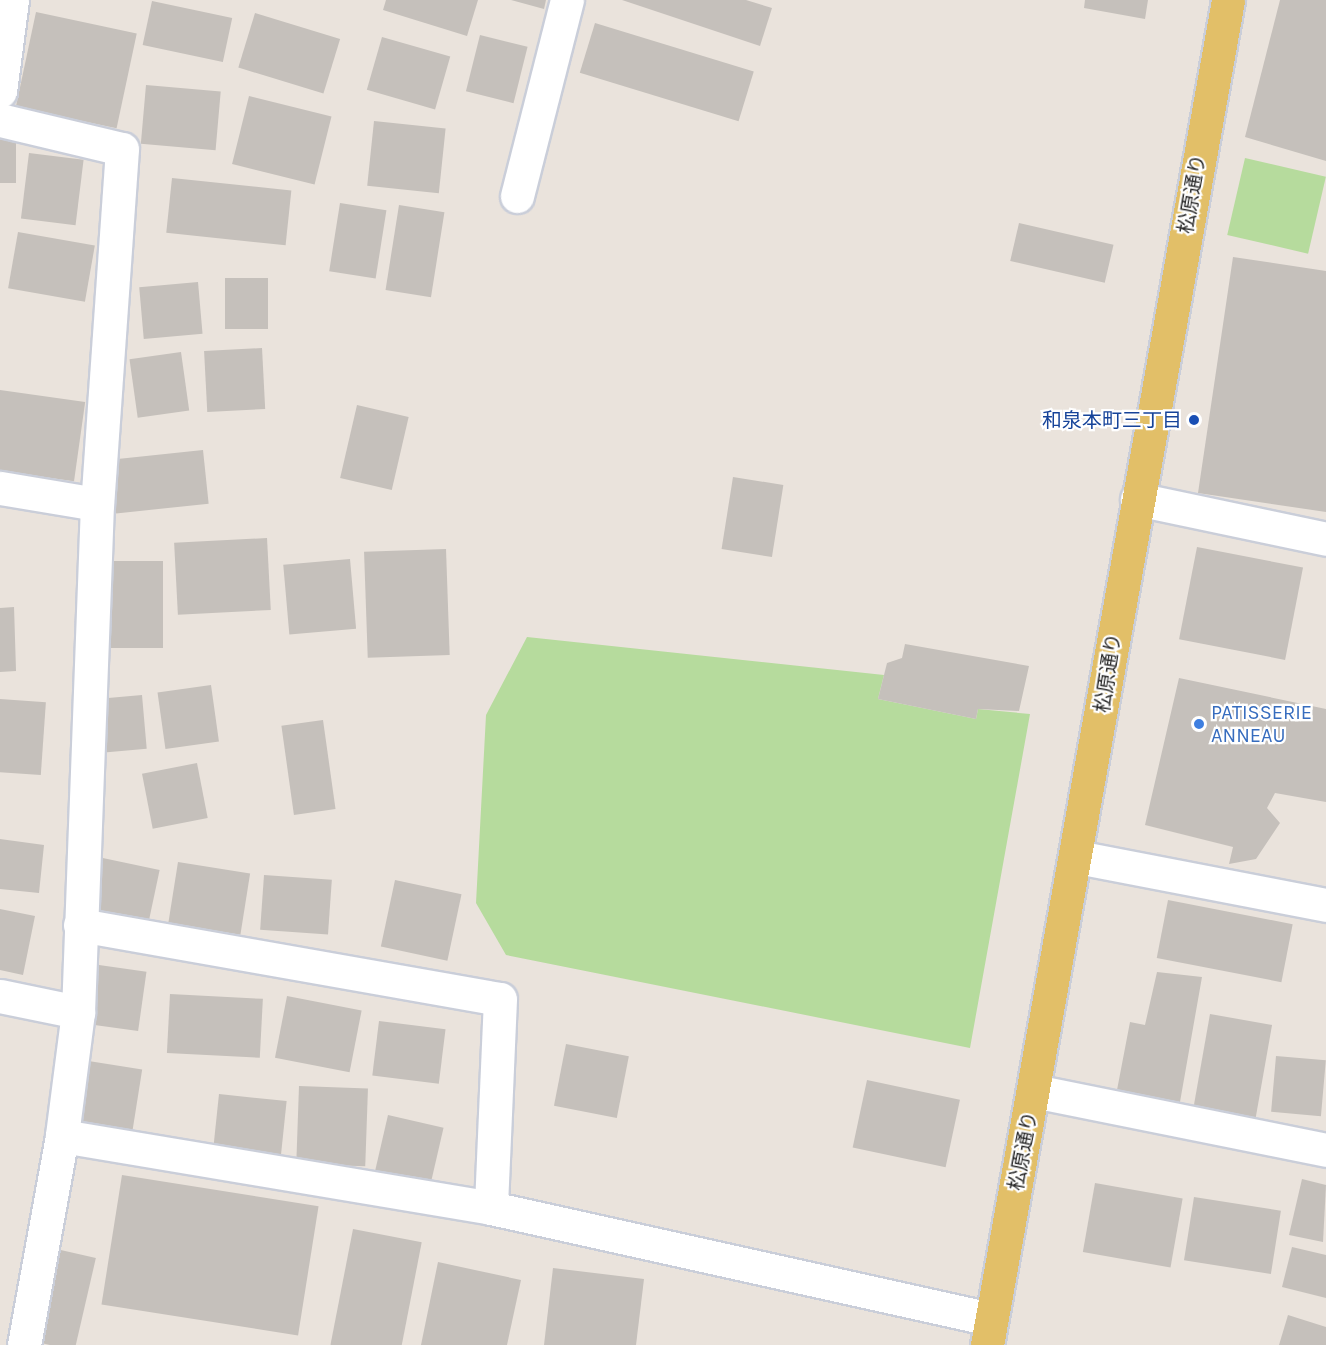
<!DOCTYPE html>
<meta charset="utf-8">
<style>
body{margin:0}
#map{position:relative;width:1326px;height:1345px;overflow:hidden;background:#eae3dc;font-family:Karla,"Noto Sans JP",sans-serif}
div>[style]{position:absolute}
.green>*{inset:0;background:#b6db9d;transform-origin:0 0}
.building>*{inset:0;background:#c5c0bb;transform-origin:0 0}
.roads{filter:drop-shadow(2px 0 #caced9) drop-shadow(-2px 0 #caced9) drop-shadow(0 2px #caced9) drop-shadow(0 -2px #caced9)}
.minor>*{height:33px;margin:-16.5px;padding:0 16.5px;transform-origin:16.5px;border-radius:16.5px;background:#fff}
.major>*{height:33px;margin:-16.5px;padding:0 16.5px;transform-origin:16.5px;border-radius:16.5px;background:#e2bf68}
.dots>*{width:16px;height:16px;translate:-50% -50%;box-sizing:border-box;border:3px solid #fff;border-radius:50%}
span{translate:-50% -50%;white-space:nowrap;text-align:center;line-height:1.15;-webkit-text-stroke:4.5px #fff;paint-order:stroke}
.street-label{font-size:20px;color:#292929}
.transit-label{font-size:20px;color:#164399}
.right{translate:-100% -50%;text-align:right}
.shop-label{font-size:20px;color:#366cbe}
.left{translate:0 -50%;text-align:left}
</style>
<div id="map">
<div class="green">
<div style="left:1245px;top:158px;width:83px;height:79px;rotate:13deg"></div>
<div style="clip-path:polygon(527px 637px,884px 675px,878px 699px,976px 719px,978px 709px,1030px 714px,970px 1048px,506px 955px,476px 903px,486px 715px)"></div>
</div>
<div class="building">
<div style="clip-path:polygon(386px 0,478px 0,467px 36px,383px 10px)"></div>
<div style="clip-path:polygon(511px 0,546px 0,544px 9px)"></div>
<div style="clip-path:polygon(622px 0,746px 0,772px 8px,760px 46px)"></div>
<div style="clip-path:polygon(1085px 0,1148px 0,1145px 19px,1084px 8px)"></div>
<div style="clip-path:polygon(1280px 0,1326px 0,1326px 161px,1245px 137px)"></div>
<div style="left:152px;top:1px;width:82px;height:45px;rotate:12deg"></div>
<div style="left:36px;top:12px;width:103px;height:97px;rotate:12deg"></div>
<div style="left:255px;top:13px;width:89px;height:57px;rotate:17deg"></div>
<div style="left:595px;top:23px;width:166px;height:52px;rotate:17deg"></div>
<div style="left:480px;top:35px;width:49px;height:58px;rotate:14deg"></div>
<div style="left:382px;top:37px;width:71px;height:55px;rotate:16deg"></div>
<div style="left:146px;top:85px;width:75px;height:59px;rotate:5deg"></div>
<div style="left:249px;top:96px;width:85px;height:70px;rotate:14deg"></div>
<div style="left:374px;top:121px;width:72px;height:65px;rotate:6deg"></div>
<div style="left:0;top:126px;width:16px;height:57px"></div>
<div style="left:29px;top:153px;width:55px;height:66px;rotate:7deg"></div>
<div style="left:172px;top:178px;width:120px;height:55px;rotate:6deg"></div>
<div style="left:340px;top:203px;width:47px;height:69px;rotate:9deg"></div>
<div style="left:399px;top:205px;width:46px;height:86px;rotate:9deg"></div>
<div style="left:1019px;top:223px;width:97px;height:39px;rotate:13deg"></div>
<div style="left:18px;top:232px;width:78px;height:57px;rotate:10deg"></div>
<div style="clip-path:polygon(1233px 257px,1326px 271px,1326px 512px,1198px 493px)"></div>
<div style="left:268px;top:278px;width:51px;height:43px;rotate:90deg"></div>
<div style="left:198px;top:282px;width:52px;height:59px;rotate:85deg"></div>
<div style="left:262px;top:348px;width:61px;height:58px;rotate:87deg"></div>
<div style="left:181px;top:352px;width:59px;height:52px;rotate:82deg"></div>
<div style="left:0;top:390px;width:86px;height:80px;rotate:8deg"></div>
<div style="left:357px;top:405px;width:53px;height:75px;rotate:13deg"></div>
<div style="left:203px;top:450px;width:54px;height:93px;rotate:84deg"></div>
<div style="left:733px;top:477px;width:51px;height:73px;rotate:9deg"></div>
<div style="left:267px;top:538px;width:72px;height:93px;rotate:87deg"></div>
<div style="left:1197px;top:547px;width:108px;height:94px;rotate:11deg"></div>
<div style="left:446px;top:549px;width:106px;height:82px;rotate:88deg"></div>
<div style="left:350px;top:559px;width:70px;height:67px;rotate:85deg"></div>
<div style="left:107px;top:561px;width:56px;height:87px"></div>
<div style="clip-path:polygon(14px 607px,16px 671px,0 672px,0 608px)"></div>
<div style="clip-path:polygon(905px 644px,1029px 666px,1019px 711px,978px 709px,976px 719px,878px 699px,887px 663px,902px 658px)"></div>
<div style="clip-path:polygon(1179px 678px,1326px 709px,1326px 802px,1275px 793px,1267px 808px,1280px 823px,1256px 859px,1229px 864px,1233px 847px,1145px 825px)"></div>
<div style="left:211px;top:685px;width:57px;height:54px;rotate:82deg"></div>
<div style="left:142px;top:695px;width:54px;height:51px;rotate:85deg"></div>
<div style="left:0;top:699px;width:46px;height:73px;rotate:4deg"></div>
<div style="left:323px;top:720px;width:90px;height:42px;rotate:82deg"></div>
<div style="left:197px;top:763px;width:56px;height:56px;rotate:79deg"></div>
<div style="clip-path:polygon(0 839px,44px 845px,39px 893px,0 889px)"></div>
<div style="left:98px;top:857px;width:63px;height:54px;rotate:12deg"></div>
<div style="left:178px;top:862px;width:73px;height:62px;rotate:9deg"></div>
<div style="left:264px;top:875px;width:68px;height:55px;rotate:4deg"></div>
<div style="left:395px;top:880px;width:68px;height:68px;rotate:12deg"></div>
<div style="left:1168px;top:900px;width:127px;height:59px;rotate:11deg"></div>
<div style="clip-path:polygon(0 909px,35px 916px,23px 975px,0 970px)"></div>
<div style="left:92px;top:964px;width:55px;height:60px;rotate:8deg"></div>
<div style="clip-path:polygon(1157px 972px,1202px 977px,1180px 1102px,1117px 1090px,1130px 1022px,1145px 1025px)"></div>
<div style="left:170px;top:994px;width:93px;height:59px;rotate:3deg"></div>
<div style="left:287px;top:996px;width:76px;height:63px;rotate:11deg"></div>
<div style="left:1210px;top:1014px;width:63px;height:97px;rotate:10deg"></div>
<div style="left:379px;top:1021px;width:67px;height:55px;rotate:7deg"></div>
<div style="left:566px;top:1044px;width:64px;height:63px;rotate:11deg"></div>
<div style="left:1276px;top:1056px;width:50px;height:56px;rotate:5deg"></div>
<div style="left:76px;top:1059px;width:67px;height:69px;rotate:9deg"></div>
<div style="left:867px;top:1080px;width:95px;height:69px;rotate:12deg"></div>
<div style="left:299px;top:1086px;width:69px;height:78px;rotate:2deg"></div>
<div style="left:219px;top:1094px;width:68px;height:61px;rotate:6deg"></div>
<div style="left:388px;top:1115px;width:57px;height:63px;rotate:13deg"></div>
<div style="left:122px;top:1175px;width:199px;height:131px;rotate:9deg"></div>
<div style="clip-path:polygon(1302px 1179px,1326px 1185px,1323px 1242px,1289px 1235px)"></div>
<div style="left:1095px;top:1183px;width:89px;height:70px;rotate:10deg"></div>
<div style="left:1194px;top:1197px;width:88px;height:64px;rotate:9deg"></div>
<div style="left:353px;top:1229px;width:70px;height:118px;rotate:11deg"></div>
<div style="clip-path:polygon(1292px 1247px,1326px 1255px,1326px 1298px,1282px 1287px)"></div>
<div style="left:52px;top:1248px;width:45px;height:95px;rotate:13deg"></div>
<div style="clip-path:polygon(438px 1262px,521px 1280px,507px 1345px,421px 1345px)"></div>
<div style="clip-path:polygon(553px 1268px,644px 1279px,636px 1345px,544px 1345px)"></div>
<div style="clip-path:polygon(1288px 1315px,1326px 1327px,1326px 1345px,1279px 1345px)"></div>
</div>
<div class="roads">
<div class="minor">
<div style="left:0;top:91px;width:92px;rotate:-82.5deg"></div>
<div style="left:0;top:120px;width:125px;rotate:13.4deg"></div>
<div style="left:122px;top:149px;width:356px;rotate:94deg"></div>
<div style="left:97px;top:504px;width:508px;rotate:92.14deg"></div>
<div style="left:78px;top:1012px;width:125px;rotate:97.4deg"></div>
<div style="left:62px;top:1136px;width:212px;rotate:100.3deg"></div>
<div style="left:517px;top:196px;width:202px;rotate:-75.7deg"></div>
<div style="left:0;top:488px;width:98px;rotate:9.4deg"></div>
<div style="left:1137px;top:499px;width:193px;rotate:11.9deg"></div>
<div style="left:1077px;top:857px;width:254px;rotate:10.9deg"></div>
<div style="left:80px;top:925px;width:426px;rotate:10deg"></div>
<div style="left:500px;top:999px;width:209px;rotate:92.5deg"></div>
<div style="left:0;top:996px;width:80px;rotate:11.6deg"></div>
<div style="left:1034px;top:1091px;width:298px;rotate:11.4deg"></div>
<div style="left:62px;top:1136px;width:435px;rotate:9.5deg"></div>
<div style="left:491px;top:1208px;width:512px;rotate:12.52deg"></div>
</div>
<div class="major">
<div style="left:987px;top:1345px;width:1366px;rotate:-79.84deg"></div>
</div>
</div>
<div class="dots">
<div style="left:1194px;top:420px;background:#1a4fb4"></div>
<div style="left:1199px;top:724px;background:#3f7fe0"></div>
</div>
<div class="street-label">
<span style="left:1192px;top:194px;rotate:-80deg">松原通り</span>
<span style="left:1108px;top:673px;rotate:-81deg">松原通り</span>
<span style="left:1023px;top:1151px;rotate:-79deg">松原通り</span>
</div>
<div class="transit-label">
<span class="right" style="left:1182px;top:420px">和泉本町三丁目</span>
</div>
<div class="shop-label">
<span class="left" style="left:1211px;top:724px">PATISSERIE<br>ANNEAU</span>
</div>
</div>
